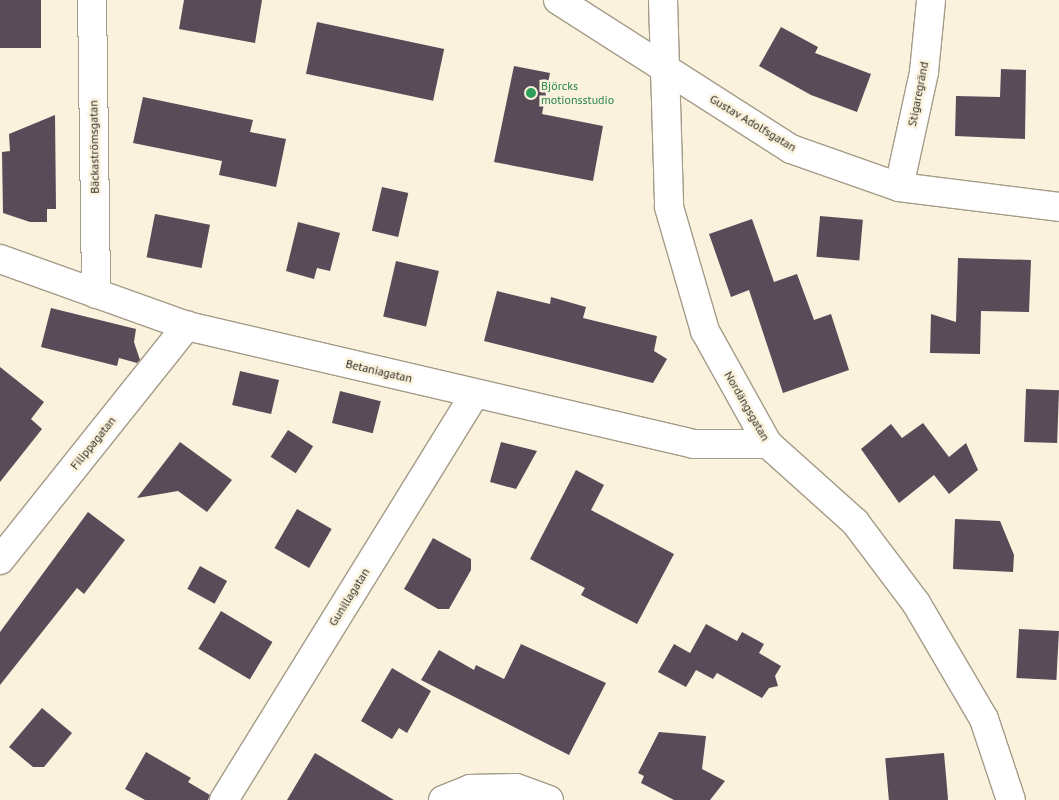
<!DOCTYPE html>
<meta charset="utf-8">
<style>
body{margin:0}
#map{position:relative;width:1059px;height:800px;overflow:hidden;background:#fbf2dd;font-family:"PT Sans",sans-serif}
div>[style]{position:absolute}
.building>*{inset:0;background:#5a4b59;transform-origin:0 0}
.roads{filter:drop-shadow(1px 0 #a49b88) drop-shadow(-1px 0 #a49b88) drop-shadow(0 1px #a49b88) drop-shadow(0 -1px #a49b88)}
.street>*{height:28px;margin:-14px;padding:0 14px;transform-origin:14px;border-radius:14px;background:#fff}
.dots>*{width:14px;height:14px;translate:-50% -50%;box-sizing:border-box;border:2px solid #fbf2dd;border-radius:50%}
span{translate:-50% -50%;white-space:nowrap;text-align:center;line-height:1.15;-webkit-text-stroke:5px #fbf2dd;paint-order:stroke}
.leisure-label{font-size:12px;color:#27864d}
.left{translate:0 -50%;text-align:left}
.street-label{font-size:12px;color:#2e2b23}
</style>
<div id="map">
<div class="building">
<div style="left:0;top:0;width:41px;height:48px"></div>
<div style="clip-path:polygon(184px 0,262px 0,255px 43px,179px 29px)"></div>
<div style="left:317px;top:22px;width:130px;height:53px;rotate:12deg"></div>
<div style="clip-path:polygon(781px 27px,818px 47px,815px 53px,871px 74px,857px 112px,811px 95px,759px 66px)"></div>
<div style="clip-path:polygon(514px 66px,550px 73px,542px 114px,603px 126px,593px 181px,494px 162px)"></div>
<div style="clip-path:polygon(1001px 69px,1026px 70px,1025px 139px,955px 136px,956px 96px,1000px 97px)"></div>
<div style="clip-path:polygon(143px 97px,253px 120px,250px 132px,286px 139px,276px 187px,219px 175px,222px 161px,133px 143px)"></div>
<div style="clip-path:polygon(55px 115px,56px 209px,47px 209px,47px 222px,30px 222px,3px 213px,2px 152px,10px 151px,9px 134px)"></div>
<div style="left:382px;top:187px;width:27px;height:45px;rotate:13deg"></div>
<div style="left:155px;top:214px;width:56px;height:44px;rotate:11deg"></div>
<div style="left:820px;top:216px;width:43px;height:41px;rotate:5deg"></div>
<div style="clip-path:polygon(752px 219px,774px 282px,797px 274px,814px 320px,831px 314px,849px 370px,783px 393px,749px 290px,731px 297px,709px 234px)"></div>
<div style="clip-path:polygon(298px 222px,340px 233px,330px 271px,317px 268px,314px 279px,286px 271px)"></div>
<div style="clip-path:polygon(958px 258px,1031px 260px,1029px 312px,981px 311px,980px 354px,930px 353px,931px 314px,956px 322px)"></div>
<div style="left:396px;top:261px;width:44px;height:57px;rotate:13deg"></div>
<div style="clip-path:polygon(497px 291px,550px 304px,551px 297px,586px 307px,583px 318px,657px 336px,654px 351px,667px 359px,653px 383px,484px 341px)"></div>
<div style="clip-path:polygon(51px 308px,136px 329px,134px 342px,140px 360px,137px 363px,119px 358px,117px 366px,41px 347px)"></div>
<div style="clip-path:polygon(0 367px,44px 402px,31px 419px,42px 429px,0 482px)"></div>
<div style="left:240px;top:371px;width:40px;height:35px;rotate:13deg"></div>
<div style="left:1026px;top:389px;width:33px;height:53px;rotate:2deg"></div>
<div style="left:340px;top:391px;width:42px;height:33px;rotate:14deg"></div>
<div style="clip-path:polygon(923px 423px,949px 457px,966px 443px,978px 470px,949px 494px,934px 475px,899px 503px,861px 449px,891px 424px,902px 438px)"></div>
<div style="left:288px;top:430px;width:30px;height:32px;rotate:33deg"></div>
<div style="clip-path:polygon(180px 442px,232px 480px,207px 512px,178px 491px,137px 498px)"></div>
<div style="clip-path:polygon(501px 442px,537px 451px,516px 489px,490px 482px)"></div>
<div style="clip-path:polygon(576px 470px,604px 485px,591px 510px,674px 554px,637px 624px,581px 595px,585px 588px,530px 559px)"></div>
<div style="left:297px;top:509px;width:40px;height:45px;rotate:30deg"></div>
<div style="clip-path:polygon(88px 512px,125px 540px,84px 594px,77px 588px,0 685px,0 632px)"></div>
<div style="clip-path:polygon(955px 519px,1000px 521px,1014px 555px,1013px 572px,953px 569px)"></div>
<div style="clip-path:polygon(433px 538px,471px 559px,471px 570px,449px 609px,438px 609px,404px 589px)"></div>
<div style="left:200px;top:566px;width:31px;height:26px;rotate:29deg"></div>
<div style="left:221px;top:611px;width:60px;height:44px;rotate:31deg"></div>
<div style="clip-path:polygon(706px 624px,737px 641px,742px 632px,764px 644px,759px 653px,781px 666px,775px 676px,778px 686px,769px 688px,762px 698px,717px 673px,713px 679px,696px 670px,686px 687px,658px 672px,674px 644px,690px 653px)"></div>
<div style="left:1019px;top:629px;width:40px;height:49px;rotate:3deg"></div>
<div style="clip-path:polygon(521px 644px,606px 683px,569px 755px,421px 680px,439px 650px,474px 670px,476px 665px,504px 679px)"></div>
<div style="clip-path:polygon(392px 668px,431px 691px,407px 733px,399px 728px,392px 739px,361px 721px)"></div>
<div style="clip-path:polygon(42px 708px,72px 733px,44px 767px,33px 767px,9px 747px)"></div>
<div style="clip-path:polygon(659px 732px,706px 736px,702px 769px,725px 781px,710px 800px,674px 800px,641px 783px,644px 776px,638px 773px)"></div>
<div style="clip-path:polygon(146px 752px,191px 778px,188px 782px,210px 795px,208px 800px,145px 800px,125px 789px)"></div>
<div style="clip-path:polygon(315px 753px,394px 800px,287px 800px)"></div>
<div style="left:944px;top:753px;width:47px;height:59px;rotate:85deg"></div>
</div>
<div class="roads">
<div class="street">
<div style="left:92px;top:0;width:294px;rotate:89.2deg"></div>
<div style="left:558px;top:0;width:277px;rotate:32.6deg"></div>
<div style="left:791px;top:149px;width:114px;rotate:19.4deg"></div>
<div style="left:899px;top:187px;width:161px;rotate:7.1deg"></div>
<div style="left:663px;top:0;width:207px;rotate:88.3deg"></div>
<div style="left:669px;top:207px;width:129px;rotate:73.8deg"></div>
<div style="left:705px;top:331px;width:129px;rotate:60.9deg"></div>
<div style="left:768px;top:444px;width:117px;rotate:41.9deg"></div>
<div style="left:855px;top:522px;width:101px;rotate:53deg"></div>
<div style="left:916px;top:603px;width:134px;rotate:59.6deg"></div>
<div style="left:984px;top:719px;width:85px;rotate:71.6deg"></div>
<div style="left:899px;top:187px;width:118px;rotate:-77.7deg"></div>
<div style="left:924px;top:72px;width:72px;rotate:-84.4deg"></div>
<div style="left:0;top:259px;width:199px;rotate:19.7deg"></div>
<div style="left:187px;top:326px;width:521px;rotate:13.1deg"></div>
<div style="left:694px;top:444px;width:74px"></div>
<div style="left:0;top:560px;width:300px;rotate:-51.4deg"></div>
<div style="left:224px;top:800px;width:477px;rotate:-58.3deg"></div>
<div style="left:443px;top:800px;width:29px;rotate:-22deg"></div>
<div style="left:470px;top:789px;width:46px;rotate:-1.2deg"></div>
<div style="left:516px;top:788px;width:35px;rotate:20deg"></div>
</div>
</div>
<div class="dots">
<div style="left:531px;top:93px;background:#2e9e5b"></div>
</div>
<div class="leisure-label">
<span class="left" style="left:541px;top:93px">Björcks<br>motionsstudio</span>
</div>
<div class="street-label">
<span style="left:918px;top:94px;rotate:-79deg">Stigaregränd</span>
<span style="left:753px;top:123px;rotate:31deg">Gustav Adolfsgatan</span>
<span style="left:94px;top:147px;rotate:-91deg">Bäckaströmsgatan</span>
<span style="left:379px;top:371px;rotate:13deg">Betaniagatan</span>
<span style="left:747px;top:406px;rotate:60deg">Nordängsgatan</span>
<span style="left:93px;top:443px;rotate:-51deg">Filippagatan</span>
<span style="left:349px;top:597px;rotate:-58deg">Gunillagatan</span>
</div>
</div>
